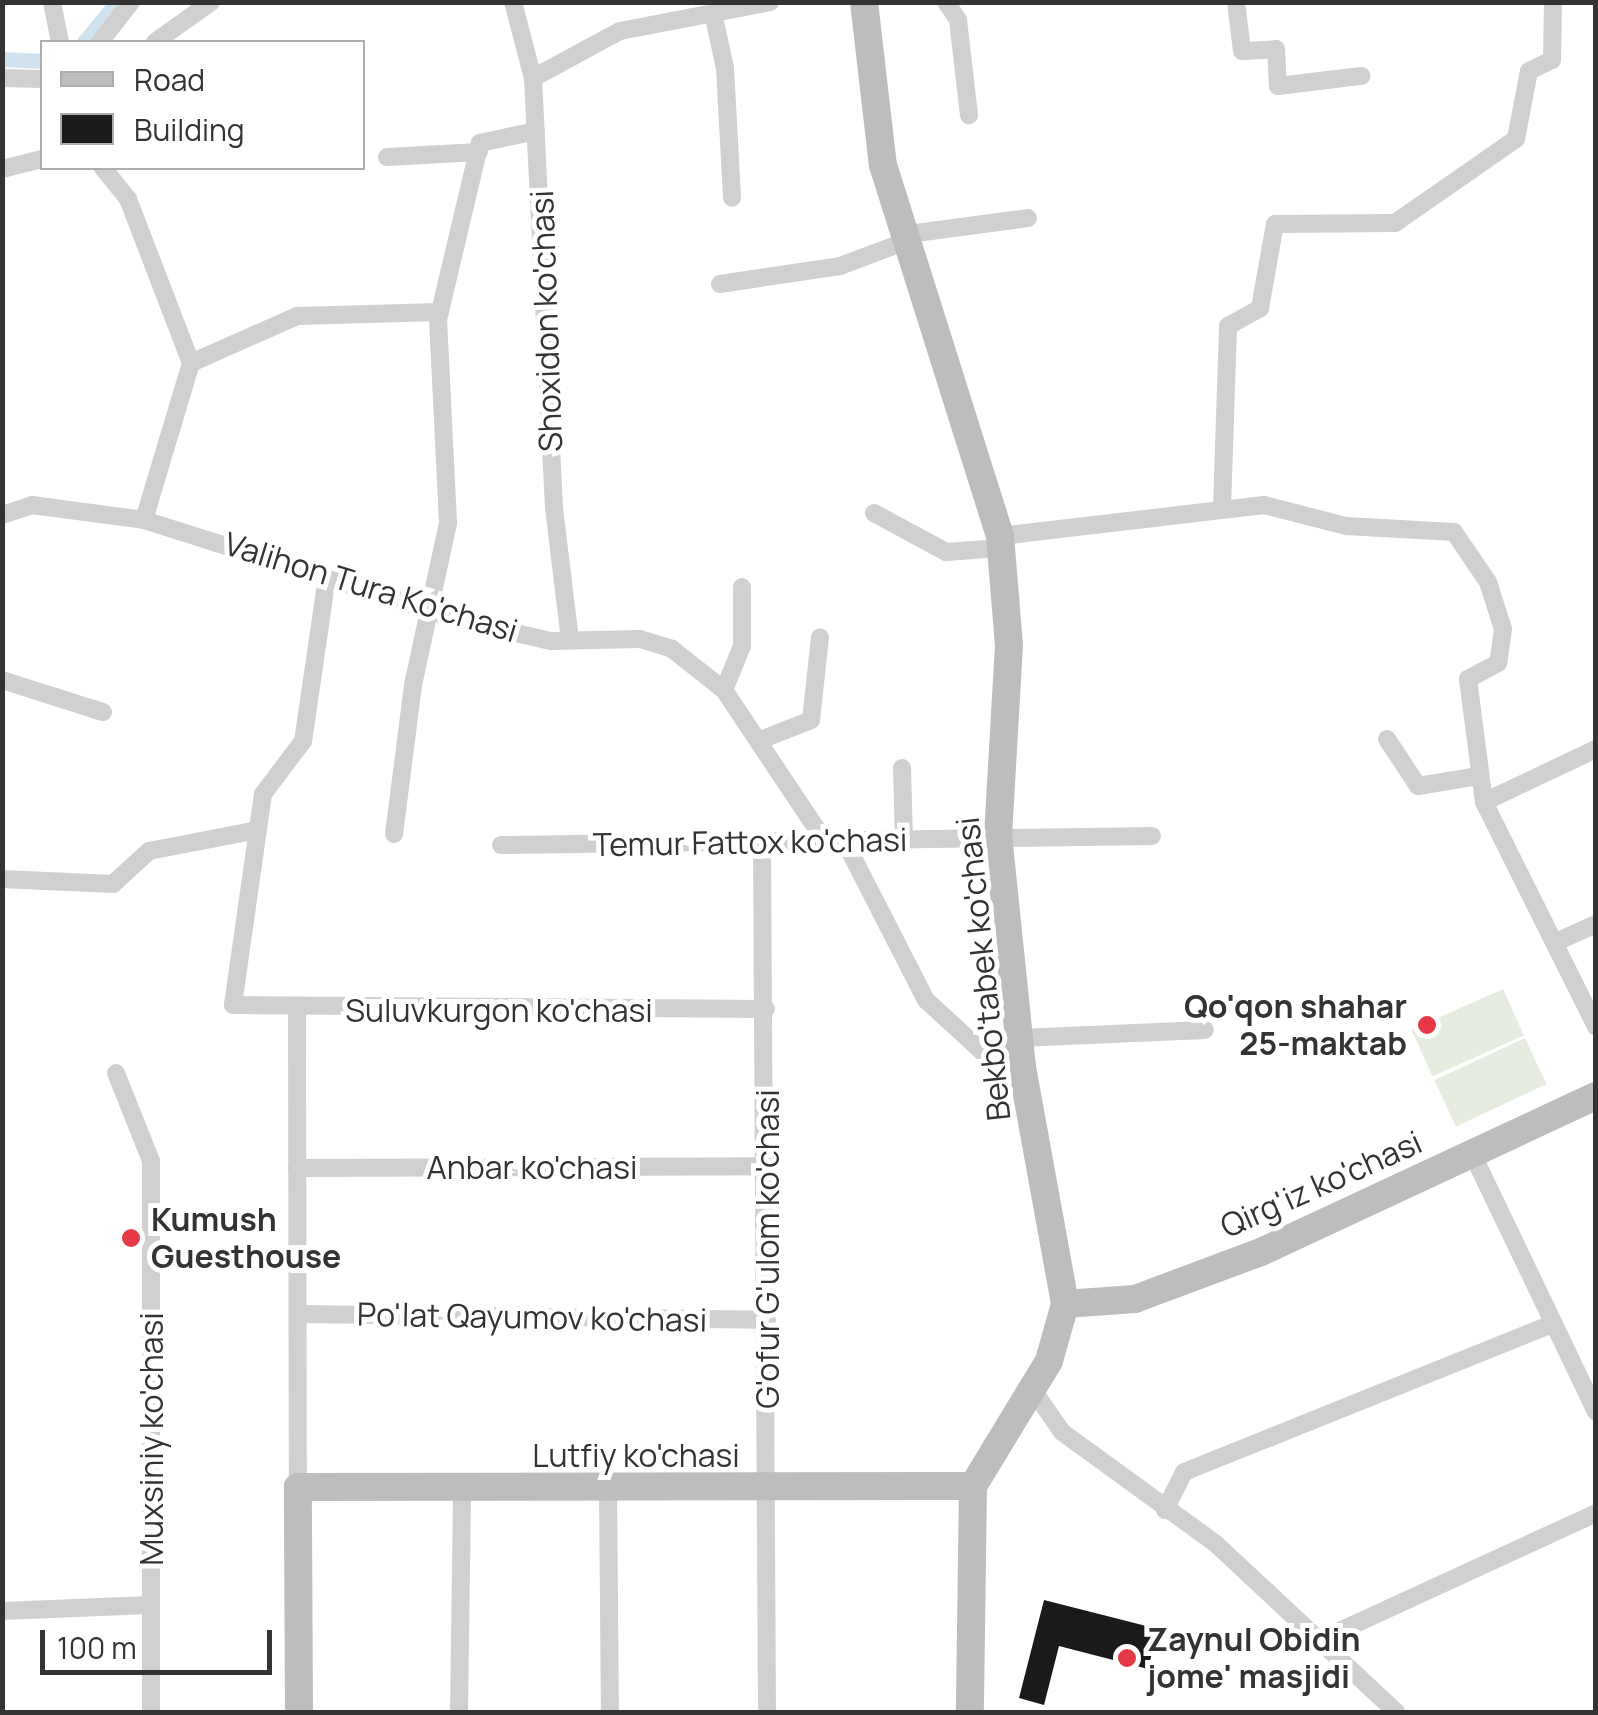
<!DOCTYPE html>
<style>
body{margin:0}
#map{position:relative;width:1598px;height:1715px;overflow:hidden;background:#fff;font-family:Manrope,sans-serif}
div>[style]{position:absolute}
.green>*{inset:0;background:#e6ecdf;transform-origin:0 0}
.canal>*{height:15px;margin:-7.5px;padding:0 7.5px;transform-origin:7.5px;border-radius:7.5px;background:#cfe2ee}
.building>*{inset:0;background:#1a1a1a}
.street>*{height:18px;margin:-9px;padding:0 9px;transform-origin:9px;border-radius:9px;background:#d0d0d0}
.secondary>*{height:28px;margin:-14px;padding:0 14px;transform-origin:14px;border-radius:14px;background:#bdbdbd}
.dots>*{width:28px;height:28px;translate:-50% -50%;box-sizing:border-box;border:5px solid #fff;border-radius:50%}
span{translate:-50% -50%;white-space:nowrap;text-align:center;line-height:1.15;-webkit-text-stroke:10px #fff;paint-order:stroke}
.street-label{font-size:32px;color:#333}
.poi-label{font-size:32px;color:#333;font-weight:700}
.right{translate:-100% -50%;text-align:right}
.left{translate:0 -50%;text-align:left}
.frame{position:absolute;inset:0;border:5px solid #333;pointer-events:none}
.legend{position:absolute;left:40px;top:40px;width:325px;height:130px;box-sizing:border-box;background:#fff;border:2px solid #adadad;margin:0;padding:12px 18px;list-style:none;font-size:30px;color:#333}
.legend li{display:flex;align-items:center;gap:20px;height:50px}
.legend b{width:50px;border:2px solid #adadad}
.scale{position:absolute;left:40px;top:1630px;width:232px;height:45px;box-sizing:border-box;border:5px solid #333;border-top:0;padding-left:12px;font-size:30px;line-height:35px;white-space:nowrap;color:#333;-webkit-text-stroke:8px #fff;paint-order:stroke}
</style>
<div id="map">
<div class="green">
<div style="left:1503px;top:989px;width:51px;height:100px;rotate:66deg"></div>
<div style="left:1525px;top:1038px;width:51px;height:100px;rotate:65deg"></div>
</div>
<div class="canal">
<div style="left:84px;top:42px;width:52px;rotate:-50.5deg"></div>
<div style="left:2px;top:59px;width:40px;rotate:2.9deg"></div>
</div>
<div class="building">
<div style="clip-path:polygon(1044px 1600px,1158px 1629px,1148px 1669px,1059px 1646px,1044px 1705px,1019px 1698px)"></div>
</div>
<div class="street">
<div style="left:52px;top:2px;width:41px;rotate:78.7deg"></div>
<div style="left:513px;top:2px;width:79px;rotate:75.3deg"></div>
<div style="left:533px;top:78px;width:431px;rotate:87.2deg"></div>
<div style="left:554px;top:508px;width:133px;rotate:83.1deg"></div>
<div style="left:946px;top:2px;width:22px;rotate:56deg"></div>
<div style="left:958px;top:20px;width:96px;rotate:83.4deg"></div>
<div style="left:1236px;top:2px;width:49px;rotate:83deg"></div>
<div style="left:1242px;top:51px;width:34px;rotate:-3deg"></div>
<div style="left:1276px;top:49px;width:37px;rotate:87deg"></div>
<div style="left:1278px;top:86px;width:84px;rotate:-6.9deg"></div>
<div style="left:713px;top:13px;width:56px;rotate:77.7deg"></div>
<div style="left:725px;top:68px;width:130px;rotate:86.9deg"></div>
<div style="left:100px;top:42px;width:51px;rotate:-52.2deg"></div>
<div style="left:155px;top:42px;width:69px;rotate:-35.5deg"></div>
<div style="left:2px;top:78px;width:40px;rotate:1.4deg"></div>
<div style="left:533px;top:78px;width:99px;rotate:-28.4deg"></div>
<div style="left:620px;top:31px;width:153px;rotate:-10.9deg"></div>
<div style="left:387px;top:157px;width:92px;rotate:-3.1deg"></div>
<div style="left:103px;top:168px;width:40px;rotate:51deg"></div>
<div style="left:128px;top:199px;width:176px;rotate:69deg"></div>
<div style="left:191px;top:363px;width:164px;rotate:106.7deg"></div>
<div style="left:2px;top:169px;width:41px;rotate:-14deg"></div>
<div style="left:901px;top:235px;width:128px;rotate:-7.6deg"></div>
<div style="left:720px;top:284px;width:121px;rotate:-8.5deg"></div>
<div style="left:840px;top:266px;width:68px;rotate:-20.6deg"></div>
<div style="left:191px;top:363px;width:116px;rotate:-23.9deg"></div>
<div style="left:297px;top:316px;width:143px;rotate:-1.6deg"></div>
<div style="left:1222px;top:508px;width:182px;rotate:-88.1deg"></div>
<div style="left:1228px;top:326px;width:37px;rotate:-29deg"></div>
<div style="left:1260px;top:308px;width:85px;rotate:-79.9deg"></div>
<div style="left:1275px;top:224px;width:120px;rotate:-0.5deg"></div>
<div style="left:1395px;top:223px;width:147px;rotate:-34.8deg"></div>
<div style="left:1516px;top:139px;width:69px;rotate:-79.2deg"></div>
<div style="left:1529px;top:71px;width:25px;rotate:-26deg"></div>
<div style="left:1552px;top:60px;width:58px;rotate:-89deg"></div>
<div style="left:874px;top:513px;width:82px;rotate:28.4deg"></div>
<div style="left:946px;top:552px;width:55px;rotate:-4.2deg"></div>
<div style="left:2px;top:515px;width:32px;rotate:-18deg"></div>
<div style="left:32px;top:505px;width:113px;rotate:7.6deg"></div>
<div style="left:144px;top:520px;width:330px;rotate:17.6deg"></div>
<div style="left:459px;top:620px;width:94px;rotate:12.9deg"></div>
<div style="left:551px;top:641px;width:89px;rotate:-1.3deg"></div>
<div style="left:640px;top:639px;width:34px;rotate:17deg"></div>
<div style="left:672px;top:649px;width:66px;rotate:38.3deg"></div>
<div style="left:724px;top:690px;width:184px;rotate:56.3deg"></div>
<div style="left:1000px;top:536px;width:266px;rotate:-6.7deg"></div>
<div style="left:1264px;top:505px;width:85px;rotate:14.4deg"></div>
<div style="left:1346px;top:526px;width:108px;rotate:3.2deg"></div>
<div style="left:1454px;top:532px;width:60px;rotate:55.8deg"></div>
<div style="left:1488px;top:582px;width:49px;rotate:72.3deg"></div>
<div style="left:1503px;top:629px;width:34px;rotate:98deg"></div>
<div style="left:1498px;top:663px;width:34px;rotate:152deg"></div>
<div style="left:1468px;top:679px;width:124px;rotate:82.6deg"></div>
<div style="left:1484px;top:802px;width:251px;rotate:63.5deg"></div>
<div style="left:327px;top:577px;width:166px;rotate:98.3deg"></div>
<div style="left:303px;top:741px;width:66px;rotate:127deg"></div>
<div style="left:263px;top:794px;width:213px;rotate:98.1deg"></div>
<div style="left:233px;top:1005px;width:533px;rotate:0.43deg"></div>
<div style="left:2px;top:680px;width:106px;rotate:17.6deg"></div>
<div style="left:724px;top:690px;width:48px;rotate:-67.8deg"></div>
<div style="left:742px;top:646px;width:59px;rotate:-90deg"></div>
<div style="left:1387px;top:739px;width:56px;rotate:56.6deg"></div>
<div style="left:1418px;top:786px;width:62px;rotate:-9.3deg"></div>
<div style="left:758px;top:741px;width:57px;rotate:-21.6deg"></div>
<div style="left:811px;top:720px;width:83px;rotate:-83.8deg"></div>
<div style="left:902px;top:768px;width:71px;rotate:88.4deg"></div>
<div style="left:1484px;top:802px;width:124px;rotate:-25.3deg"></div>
<div style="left:394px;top:834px;width:150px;rotate:-82.7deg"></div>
<div style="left:413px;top:685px;width:166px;rotate:-77.8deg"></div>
<div style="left:448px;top:523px;width:203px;rotate:-92.8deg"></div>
<div style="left:438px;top:320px;width:182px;rotate:-76.7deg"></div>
<div style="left:480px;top:143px;width:57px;rotate:-12.1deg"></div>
<div style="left:845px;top:842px;width:178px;rotate:62.9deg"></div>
<div style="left:926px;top:1000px;width:83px;rotate:42.6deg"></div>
<div style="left:987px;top:1056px;width:37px;rotate:-29deg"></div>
<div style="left:1019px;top:1038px;width:186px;rotate:-2.5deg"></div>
<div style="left:501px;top:845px;width:651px;rotate:-0.79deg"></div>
<div style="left:762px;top:846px;width:866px;rotate:89.67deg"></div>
<div style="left:2px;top:879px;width:111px;rotate:2.6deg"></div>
<div style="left:113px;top:884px;width:49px;rotate:-42.5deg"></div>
<div style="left:149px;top:851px;width:111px;rotate:-10.9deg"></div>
<div style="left:1554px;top:943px;width:46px;rotate:-24.3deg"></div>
<div style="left:297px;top:1010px;width:477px;rotate:89.9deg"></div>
<div style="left:116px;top:1073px;width:95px;rotate:68.3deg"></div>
<div style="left:151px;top:1161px;width:551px;rotate:90deg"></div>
<div style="left:1472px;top:1153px;width:287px;rotate:64.4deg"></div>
<div style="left:297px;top:1168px;width:469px;rotate:-0.2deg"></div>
<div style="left:298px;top:1314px;width:469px;rotate:0.7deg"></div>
<div style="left:1033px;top:1390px;width:51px;rotate:55.4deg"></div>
<div style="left:1062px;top:1432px;width:190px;rotate:36deg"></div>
<div style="left:1216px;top:1544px;width:246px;rotate:43deg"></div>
<div style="left:608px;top:1490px;width:222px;rotate:89.5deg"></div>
<div style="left:1165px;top:1510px;width:42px;rotate:-63.4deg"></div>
<div style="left:1184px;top:1472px;width:398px;rotate:-21.9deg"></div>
<div style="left:2px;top:1611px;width:148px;rotate:-2.3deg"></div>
<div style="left:1318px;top:1641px;width:306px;rotate:-24.7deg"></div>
<div style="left:459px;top:1712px;width:223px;rotate:-89.2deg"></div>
</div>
<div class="secondary">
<div style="left:864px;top:2px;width:164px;rotate:83.4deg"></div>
<div style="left:883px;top:165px;width:389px;rotate:72.5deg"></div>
<div style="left:1000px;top:536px;width:109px;rotate:85.3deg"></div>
<div style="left:1009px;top:645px;width:190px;rotate:93.3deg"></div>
<div style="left:998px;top:835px;width:233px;rotate:84.1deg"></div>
<div style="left:1022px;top:1067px;width:241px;rotate:79.7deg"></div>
<div style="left:1065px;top:1304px;width:59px;rotate:105.7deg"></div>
<div style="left:1049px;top:1361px;width:146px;rotate:121.3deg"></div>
<div style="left:973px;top:1486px;width:226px;rotate:90.8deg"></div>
<div style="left:1065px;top:1304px;width:70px;rotate:-4.1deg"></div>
<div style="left:1135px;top:1299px;width:134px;rotate:-20.5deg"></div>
<div style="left:1261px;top:1252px;width:370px;rotate:-25deg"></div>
<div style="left:299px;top:1712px;width:225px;rotate:-90.3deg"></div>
<div style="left:298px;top:1487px;width:675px;rotate:-0.08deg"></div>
</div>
<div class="dots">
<div style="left:1427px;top:1025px;background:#e63946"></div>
<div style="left:131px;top:1238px;background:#e63946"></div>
<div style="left:1127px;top:1658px;background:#e63946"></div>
</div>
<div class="street-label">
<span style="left:546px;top:321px;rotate:-92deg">Shoxidon ko'chasi</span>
<span style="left:371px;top:587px;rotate:17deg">Valihon Tura Ko'chasi</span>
<span style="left:750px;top:842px;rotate:-1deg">Temur Fattox ko'chasi</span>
<span style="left:983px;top:969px;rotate:-96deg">Bekbo'tabek ko'chasi</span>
<span style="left:499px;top:1010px">Suluvkurgon ko'chasi</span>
<span style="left:532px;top:1167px">Anbar ko'chasi</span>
<span style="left:1321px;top:1184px;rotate:-24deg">Qirg'iz ko'chasi</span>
<span style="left:767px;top:1249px;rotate:-90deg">G'ofur G'ulom ko'chasi</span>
<span style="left:532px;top:1317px;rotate:1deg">Po'lat Qayumov ko'chasi</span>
<span style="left:151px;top:1439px;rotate:-90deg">Muxsiniy ko'chasi</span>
<span style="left:636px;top:1455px">Lutfiy ko'chasi</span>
</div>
<div class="poi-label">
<span class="right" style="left:1407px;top:1025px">Qo'qon shahar<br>25-maktab</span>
<span class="left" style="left:151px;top:1238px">Kumush<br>Guesthouse</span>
<span class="left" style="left:1147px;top:1658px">Zaynul Obidin<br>jome' masjidi</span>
</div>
<div class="frame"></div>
<ul class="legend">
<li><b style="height:12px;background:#bdbdbd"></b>Road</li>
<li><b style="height:28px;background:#1a1a1a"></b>Building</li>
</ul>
<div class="scale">100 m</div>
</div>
